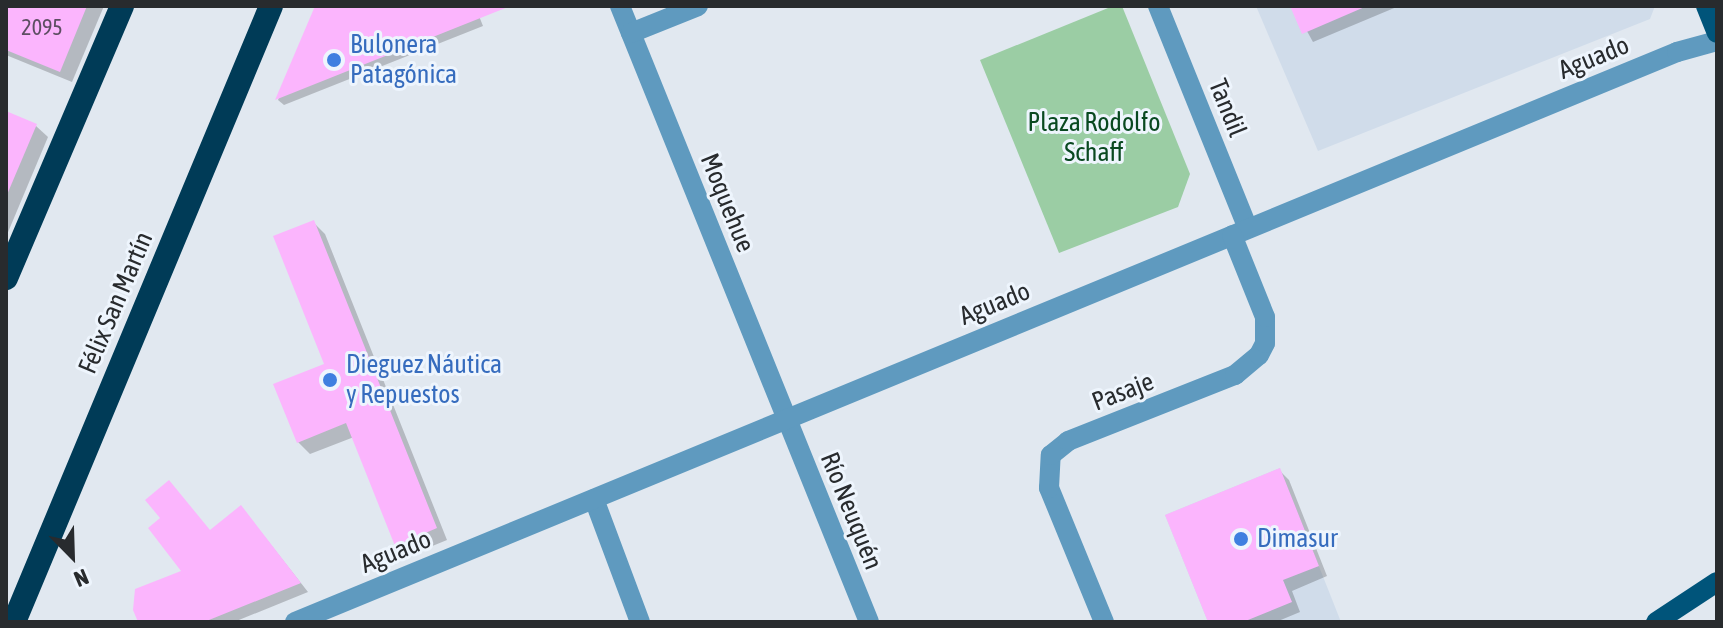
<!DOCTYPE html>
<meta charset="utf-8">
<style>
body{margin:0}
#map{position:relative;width:1723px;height:628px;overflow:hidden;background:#e1e8f0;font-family:"Asap Condensed",sans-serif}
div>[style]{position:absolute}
.built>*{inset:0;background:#d0dcea}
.green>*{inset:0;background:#9bcda4}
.shadow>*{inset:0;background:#0003}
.building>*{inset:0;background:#fbb5fd}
.minor>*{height:20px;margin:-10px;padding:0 10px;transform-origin:10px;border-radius:10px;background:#5f9abf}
.major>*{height:20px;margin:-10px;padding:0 10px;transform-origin:10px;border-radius:10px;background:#00547a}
.highway>*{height:24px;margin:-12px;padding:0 12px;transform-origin:12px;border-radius:12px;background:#003b57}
.dots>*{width:22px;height:22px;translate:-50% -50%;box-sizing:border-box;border:4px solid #eef5fd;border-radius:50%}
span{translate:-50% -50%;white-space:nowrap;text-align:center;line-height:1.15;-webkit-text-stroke:6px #eef5fd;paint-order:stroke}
.number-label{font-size:22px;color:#5d4e62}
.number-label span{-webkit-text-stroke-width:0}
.shop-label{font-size:26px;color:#366cbe}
.left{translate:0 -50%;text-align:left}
.street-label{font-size:26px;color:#282b2e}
.park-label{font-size:26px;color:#094920}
.frame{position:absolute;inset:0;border:8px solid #282b2e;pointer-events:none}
.north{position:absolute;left:32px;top:516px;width:80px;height:80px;-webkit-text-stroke:6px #eef5fd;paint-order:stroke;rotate:157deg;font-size:22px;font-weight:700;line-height:32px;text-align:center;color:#282b2e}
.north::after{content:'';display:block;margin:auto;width:28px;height:36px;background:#282b2e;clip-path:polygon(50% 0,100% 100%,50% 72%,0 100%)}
</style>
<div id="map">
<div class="built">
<div style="clip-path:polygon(1256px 6px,1655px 6px,1650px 19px,1318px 151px)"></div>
<div style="clip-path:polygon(1280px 468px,1341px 622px,1208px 622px,1165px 515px)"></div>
</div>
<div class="green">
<div style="clip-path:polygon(1113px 6px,1122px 6px,1190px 174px,1178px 207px,1059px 253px,980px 60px)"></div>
</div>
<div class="shadow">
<div style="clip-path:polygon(6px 6px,104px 6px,72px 82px,6px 55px)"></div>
<div style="clip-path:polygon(317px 6px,475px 6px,483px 26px,284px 105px,278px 100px)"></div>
<div style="clip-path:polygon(1293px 6px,1399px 6px,1313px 42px)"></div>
<div style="clip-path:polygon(6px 113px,36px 126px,48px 137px,6px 237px)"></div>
<div style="clip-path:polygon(313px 222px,325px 234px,447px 540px,408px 556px,397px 544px,354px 437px,310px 454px,298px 442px,327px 365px)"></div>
<div style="clip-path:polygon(1279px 470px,1289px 480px,1327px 576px,1292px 591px,1300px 612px,1276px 622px,1210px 622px)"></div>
<div style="clip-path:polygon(249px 517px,308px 592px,234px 622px,140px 622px,185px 572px,210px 532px)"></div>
</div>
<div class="building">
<div style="clip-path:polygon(6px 6px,87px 6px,60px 72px,6px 50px)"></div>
<div style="clip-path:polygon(315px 6px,508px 6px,508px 7px,275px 100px)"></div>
<div style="clip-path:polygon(1290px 6px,1367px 6px,1302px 34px)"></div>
<div style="clip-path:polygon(6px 111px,37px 124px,6px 197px)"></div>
<div style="clip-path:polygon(314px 220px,437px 528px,395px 546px,346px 423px,297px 443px,273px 384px,324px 364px,273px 236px)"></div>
<div style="clip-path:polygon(1280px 468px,1319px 566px,1283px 580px,1292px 602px,1243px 622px,1208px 622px,1165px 515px)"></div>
<div style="clip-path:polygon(169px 480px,210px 530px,241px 505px,301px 583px,204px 622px,138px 622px,133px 610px,135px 589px,181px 571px,148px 528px,160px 518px,145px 500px)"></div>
</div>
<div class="minor">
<div style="left:620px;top:6px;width:664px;rotate:67.99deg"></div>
<div style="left:1158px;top:6px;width:240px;rotate:68deg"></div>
<div style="left:631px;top:33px;width:72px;rotate:-21.9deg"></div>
<div style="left:594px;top:499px;width:131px;rotate:69.5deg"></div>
<div style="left:295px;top:622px;width:1495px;rotate:-22.41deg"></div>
<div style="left:1677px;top:52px;width:41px;rotate:-15.4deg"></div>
<div style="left:1104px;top:622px;width:145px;rotate:-112.3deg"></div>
<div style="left:1049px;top:488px;width:33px;rotate:-87deg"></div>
<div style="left:1051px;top:455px;width:22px;rotate:-39deg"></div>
<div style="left:1068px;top:441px;width:180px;rotate:-21.6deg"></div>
<div style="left:1235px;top:375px;width:31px;rotate:-40deg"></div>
<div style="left:1259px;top:355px;width:13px;rotate:-63deg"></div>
<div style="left:1265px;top:343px;width:26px;rotate:-90deg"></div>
<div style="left:1265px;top:317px;width:88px;rotate:-111.9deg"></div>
</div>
<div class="major">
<div style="left:1706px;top:6px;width:29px;rotate:68deg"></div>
<div style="left:1656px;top:622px;width:73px;rotate:-33.3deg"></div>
</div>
<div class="highway">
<div style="left:6px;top:278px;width:296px;rotate:-66.9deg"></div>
<div style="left:14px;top:622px;width:667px;rotate:-67.35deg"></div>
</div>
<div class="dots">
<div style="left:334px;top:60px;background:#3f7fe0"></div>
<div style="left:330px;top:380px;background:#3f7fe0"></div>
<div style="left:1241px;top:539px;background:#3f7fe0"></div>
</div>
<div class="number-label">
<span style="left:42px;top:28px">2095</span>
</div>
<div class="shop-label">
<span class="left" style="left:350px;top:60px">Bulonera<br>Patagónica</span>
<span class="left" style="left:346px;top:380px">Dieguez Náutica<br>y Repuestos</span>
<span class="left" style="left:1257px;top:539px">Dimasur</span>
</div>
<div class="street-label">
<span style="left:1594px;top:58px;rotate:-22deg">Aguado</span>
<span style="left:1227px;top:108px;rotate:68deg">Tandil</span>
<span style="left:727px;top:203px;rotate:68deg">Moquehue</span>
<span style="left:116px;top:303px;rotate:-67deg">Félix San Martín</span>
<span style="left:995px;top:304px;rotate:-22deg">Aguado</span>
<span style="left:1123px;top:392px;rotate:-21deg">Pasaje</span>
<span style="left:851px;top:511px;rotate:68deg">Río Neuquén</span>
<span style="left:396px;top:552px;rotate:-22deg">Aguado</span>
</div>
<div class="park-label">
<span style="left:1094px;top:138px">Plaza Rodolfo<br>Schaff</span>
</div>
<div class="frame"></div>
<div class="north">N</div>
</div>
